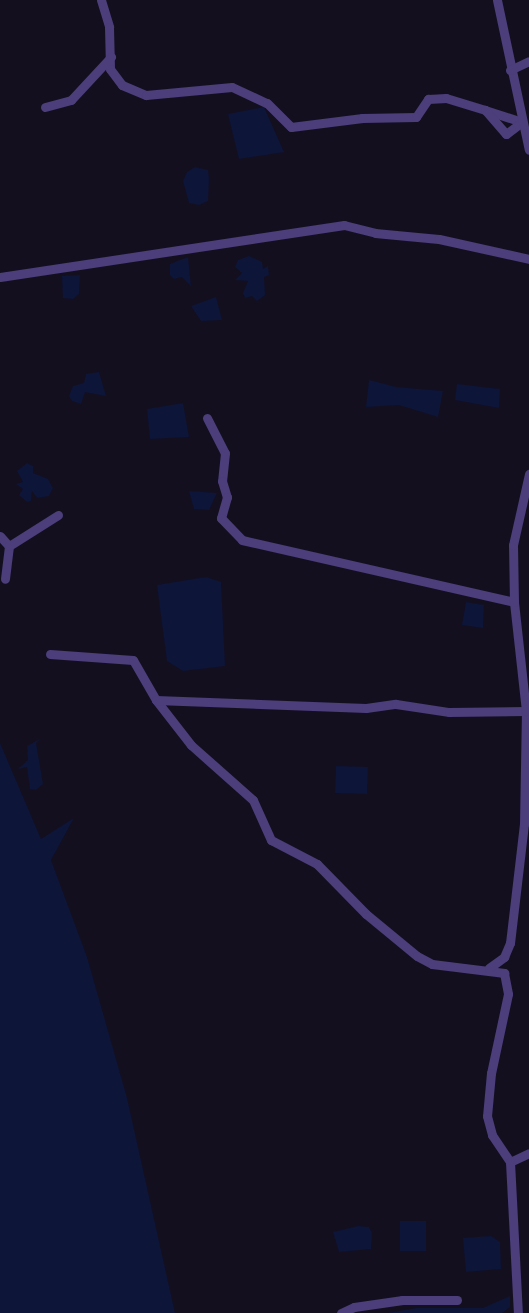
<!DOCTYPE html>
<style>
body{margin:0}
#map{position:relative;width:529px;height:1313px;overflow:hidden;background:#140f1f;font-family:Ubuntu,sans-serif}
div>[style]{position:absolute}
.water>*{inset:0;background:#0d1539;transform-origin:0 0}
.minor>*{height:9px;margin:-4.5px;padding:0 4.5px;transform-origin:4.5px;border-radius:4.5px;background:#4b3e7a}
span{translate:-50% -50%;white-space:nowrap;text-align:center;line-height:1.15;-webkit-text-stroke:4.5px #140f1f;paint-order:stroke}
</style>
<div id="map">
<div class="water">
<div style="clip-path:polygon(264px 107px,284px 152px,239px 159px,228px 114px)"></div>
<div style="clip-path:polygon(195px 167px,208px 170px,209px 179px,208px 201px,199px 205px,189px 203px,183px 181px,187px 172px)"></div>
<div style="clip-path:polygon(249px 256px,262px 262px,263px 269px,268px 266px,269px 275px,264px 277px,265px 295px,257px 301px,252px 296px,245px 298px,243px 293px,248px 281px,235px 280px,242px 273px,235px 267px,238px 260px)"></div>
<div style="clip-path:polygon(188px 257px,191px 286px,182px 277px,174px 279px,170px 275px,170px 264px)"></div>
<div style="clip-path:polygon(80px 275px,79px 294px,73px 299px,63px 298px,62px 276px)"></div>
<div style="clip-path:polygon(216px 297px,222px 320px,201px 321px,191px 306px)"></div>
<div style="clip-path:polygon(99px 372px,106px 396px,85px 392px,81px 404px,72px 401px,69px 396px,73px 386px,84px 383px,86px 374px)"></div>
<div style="clip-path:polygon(369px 380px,396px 387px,443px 391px,438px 417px,399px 405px,366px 407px)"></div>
<div style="clip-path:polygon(457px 384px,500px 389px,499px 408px,455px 400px)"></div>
<div style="clip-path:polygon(183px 403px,189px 437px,150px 439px,147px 409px)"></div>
<div style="clip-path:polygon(27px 463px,33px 466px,33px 473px,48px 479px,53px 488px,49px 496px,37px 498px,32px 491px,31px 501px,27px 502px,19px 495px,23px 489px,16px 484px,23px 482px,17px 471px)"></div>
<div style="clip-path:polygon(189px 491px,217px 493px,209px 510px,194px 509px)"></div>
<div style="clip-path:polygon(206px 577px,221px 582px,225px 666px,183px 671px,167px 661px,157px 585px)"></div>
<div style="clip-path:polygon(466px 602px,484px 605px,483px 628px,462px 625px)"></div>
<div style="clip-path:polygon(40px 739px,36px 743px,43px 784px,36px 790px,30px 789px,27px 767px,18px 769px,28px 760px,27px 746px)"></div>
<div style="clip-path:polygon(0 743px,41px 839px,74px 818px,51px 860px,87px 957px,127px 1098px,175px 1313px,0 1313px)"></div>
<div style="left:336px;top:766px;width:32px;height:27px;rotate:2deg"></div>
<div style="left:426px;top:1221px;width:30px;height:26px;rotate:90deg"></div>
<div style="clip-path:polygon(358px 1226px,369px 1227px,372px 1233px,371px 1249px,339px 1252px,333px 1232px)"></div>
<div style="clip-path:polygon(491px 1236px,500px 1242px,501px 1269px,466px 1272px,463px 1238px)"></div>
<div style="clip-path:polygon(510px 1296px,510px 1307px,502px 1313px,388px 1313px,416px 1308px,483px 1308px)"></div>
</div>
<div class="minor">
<div style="left:101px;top:0;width:28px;rotate:73deg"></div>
<div style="left:109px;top:27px;width:42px;rotate:88.6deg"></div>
<div style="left:110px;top:69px;width:20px;rotate:53deg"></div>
<div style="left:122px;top:85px;width:26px;rotate:23deg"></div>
<div style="left:146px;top:95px;width:86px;rotate:-5.3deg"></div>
<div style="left:232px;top:87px;width:38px;rotate:25deg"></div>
<div style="left:267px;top:103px;width:34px;rotate:45deg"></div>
<div style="left:291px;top:127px;width:72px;rotate:-7.2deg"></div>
<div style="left:362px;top:118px;width:54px;rotate:-1.1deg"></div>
<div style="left:416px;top:117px;width:22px;rotate:-56deg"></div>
<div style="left:428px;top:99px;width:18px;rotate:-3deg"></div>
<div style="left:446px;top:98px;width:41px;rotate:17.1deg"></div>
<div style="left:485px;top:110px;width:39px;rotate:18deg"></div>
<div style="left:522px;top:122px;width:20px;rotate:143deg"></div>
<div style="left:506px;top:134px;width:32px;rotate:-131deg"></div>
<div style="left:497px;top:0;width:153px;rotate:78deg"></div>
<div style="left:510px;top:70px;width:21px;rotate:-25deg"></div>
<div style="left:45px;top:107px;width:27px;rotate:-15deg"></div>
<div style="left:71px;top:100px;width:59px;rotate:-47.1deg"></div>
<div style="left:0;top:277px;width:348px;rotate:-8.6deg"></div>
<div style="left:344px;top:225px;width:32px;rotate:14deg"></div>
<div style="left:375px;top:233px;width:64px;rotate:5.4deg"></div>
<div style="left:439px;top:239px;width:92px;rotate:12.5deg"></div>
<div style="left:207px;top:418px;width:39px;rotate:63deg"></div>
<div style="left:225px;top:453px;width:28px;rotate:96deg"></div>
<div style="left:222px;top:481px;width:17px;rotate:73deg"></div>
<div style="left:227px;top:497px;width:22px;rotate:106deg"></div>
<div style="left:221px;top:518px;width:30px;rotate:46deg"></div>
<div style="left:242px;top:540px;width:279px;rotate:12.8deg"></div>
<div style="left:0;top:536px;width:13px;rotate:48deg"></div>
<div style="left:9px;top:546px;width:33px;rotate:97deg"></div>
<div style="left:9px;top:546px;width:58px;rotate:-32.3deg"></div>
<div style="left:50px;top:654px;width:83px;rotate:4.1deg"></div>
<div style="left:133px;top:660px;width:46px;rotate:60.1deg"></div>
<div style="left:156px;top:700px;width:57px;rotate:52.1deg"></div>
<div style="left:191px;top:745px;width:83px;rotate:41.6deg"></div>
<div style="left:253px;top:800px;width:44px;rotate:65.8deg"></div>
<div style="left:271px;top:840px;width:52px;rotate:27.6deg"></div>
<div style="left:317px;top:864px;width:70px;rotate:45.6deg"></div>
<div style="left:366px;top:914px;width:66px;rotate:39.5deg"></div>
<div style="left:417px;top:956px;width:17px;rotate:28deg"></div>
<div style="left:432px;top:964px;width:73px;rotate:7.1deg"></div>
<div style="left:504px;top:973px;width:21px;rotate:79deg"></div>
<div style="left:508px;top:994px;width:81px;rotate:102.1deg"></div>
<div style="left:491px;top:1073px;width:43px;rotate:95.3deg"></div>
<div style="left:487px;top:1116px;width:20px;rotate:75deg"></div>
<div style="left:492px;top:1135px;width:32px;rotate:56deg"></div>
<div style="left:510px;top:1162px;width:21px;rotate:-25deg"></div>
<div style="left:156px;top:700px;width:210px;rotate:2.2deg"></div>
<div style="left:366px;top:708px;width:30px;rotate:-8deg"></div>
<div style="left:396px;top:704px;width:54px;rotate:8.6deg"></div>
<div style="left:449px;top:712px;width:77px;rotate:-0.7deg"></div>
<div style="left:489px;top:968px;width:19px;rotate:-36deg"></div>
<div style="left:504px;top:957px;width:15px;rotate:-67deg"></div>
<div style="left:510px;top:943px;width:120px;rotate:-83.3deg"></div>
<div style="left:524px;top:824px;width:113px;rotate:-89deg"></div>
<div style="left:526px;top:711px;width:110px;rotate:-96.3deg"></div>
<div style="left:514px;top:602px;width:57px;rotate:-91deg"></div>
<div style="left:513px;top:545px;width:73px;rotate:-77.3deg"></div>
<div style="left:510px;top:1162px;width:151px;rotate:87deg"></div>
<div style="left:341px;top:1313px;width:14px;rotate:-25deg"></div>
<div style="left:354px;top:1307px;width:49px;rotate:-8.3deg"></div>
<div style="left:402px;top:1300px;width:55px"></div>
</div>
</div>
